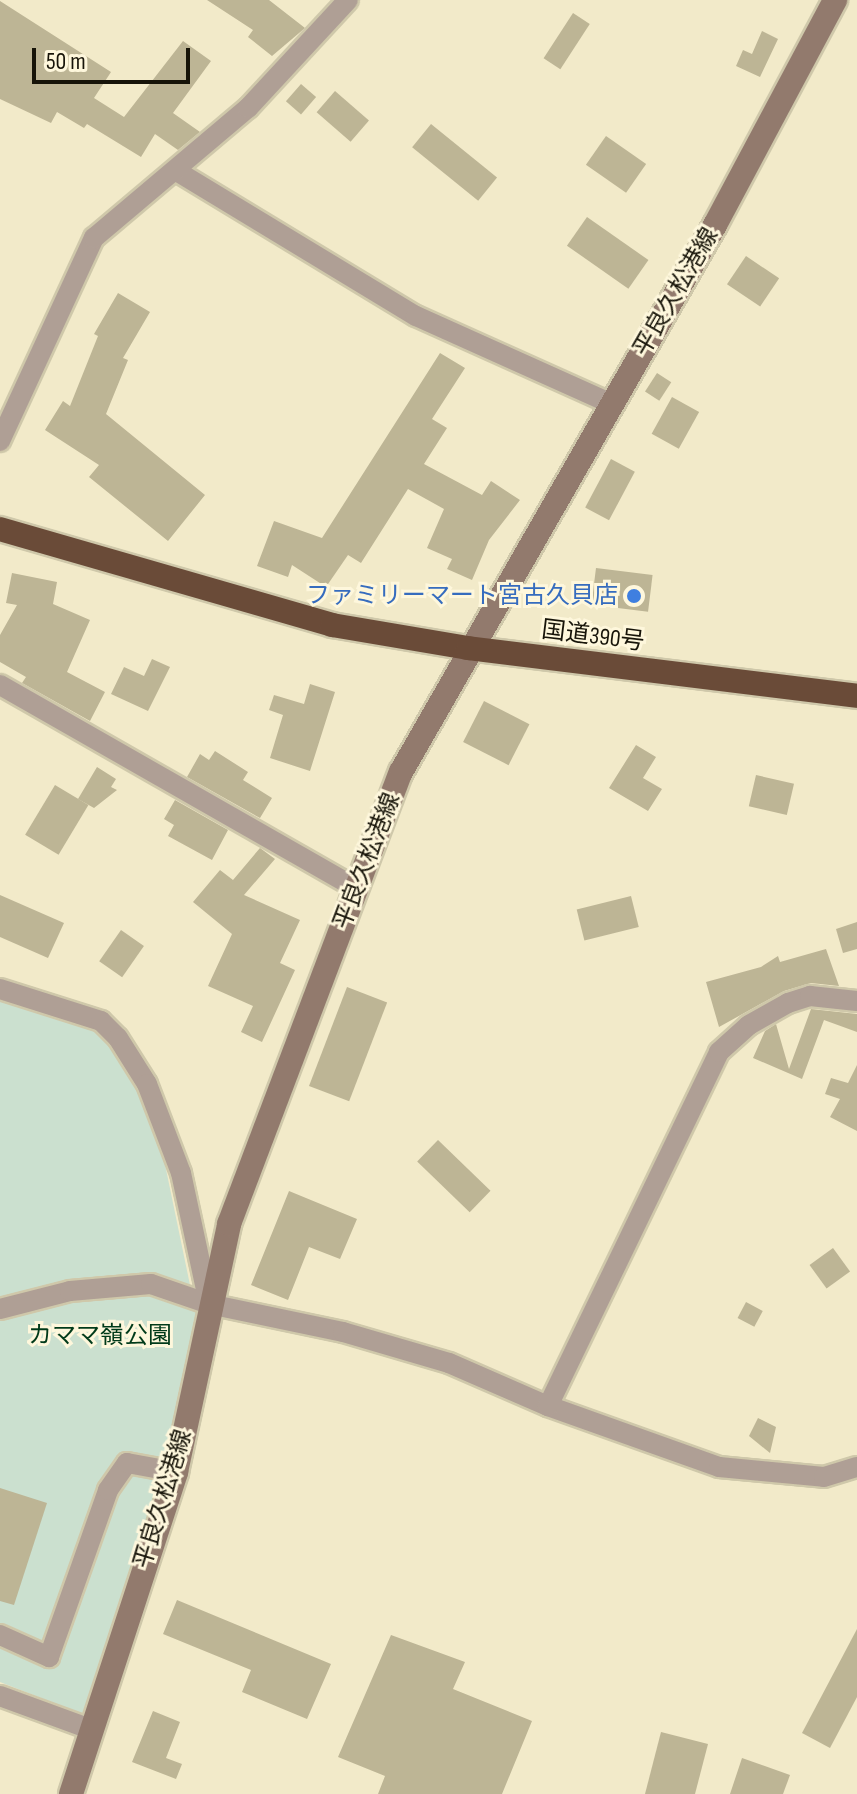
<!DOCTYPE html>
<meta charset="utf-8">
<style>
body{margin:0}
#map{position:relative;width:857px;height:1794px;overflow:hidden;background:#f2eac9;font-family:"Sofia Sans Condensed","Noto Sans JP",sans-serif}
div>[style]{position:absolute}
.green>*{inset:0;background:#cbe0cf}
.building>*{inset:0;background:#bdb595;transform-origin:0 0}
.roads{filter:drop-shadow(2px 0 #cfc8aa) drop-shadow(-2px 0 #cfc8aa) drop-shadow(0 2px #cfc8aa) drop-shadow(0 -2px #cfc8aa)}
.street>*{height:20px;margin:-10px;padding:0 10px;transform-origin:10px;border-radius:10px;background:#af9f95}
.secondary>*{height:24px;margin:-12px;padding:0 12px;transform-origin:12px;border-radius:12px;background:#927a6d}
.highway>*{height:24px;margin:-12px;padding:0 12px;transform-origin:12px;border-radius:12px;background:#6a4b38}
.dots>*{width:22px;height:22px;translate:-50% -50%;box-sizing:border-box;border:4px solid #fef7dc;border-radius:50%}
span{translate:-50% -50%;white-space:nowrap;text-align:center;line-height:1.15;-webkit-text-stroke:6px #fef7dc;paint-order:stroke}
.street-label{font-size:24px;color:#171409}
.shop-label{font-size:24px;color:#366cbe}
.right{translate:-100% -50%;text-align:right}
.park-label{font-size:24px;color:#003a19}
.scale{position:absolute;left:32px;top:48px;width:158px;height:36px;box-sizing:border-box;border:4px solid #171409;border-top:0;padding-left:10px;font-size:24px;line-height:28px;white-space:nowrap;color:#171409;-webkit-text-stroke:6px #fef7dc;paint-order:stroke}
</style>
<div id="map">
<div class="green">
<div style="clip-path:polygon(0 991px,101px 1021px,150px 1092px,190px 1285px,212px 1292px,176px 1472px,82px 1714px,0 1682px)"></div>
</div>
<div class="building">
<div style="clip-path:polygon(207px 0,269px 0,305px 28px,272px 56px,248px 37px,253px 30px)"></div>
<div style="clip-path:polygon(0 1px,111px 72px,94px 98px,124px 117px,183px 41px,211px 61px,173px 113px,200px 132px,178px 150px,155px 134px,141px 157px,87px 124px,84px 128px,57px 112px,51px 123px,0 99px)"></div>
<div style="left:573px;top:13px;width:20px;height:54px;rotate:33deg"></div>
<div style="clip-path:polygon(762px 31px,778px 39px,760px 77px,736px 66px,743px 50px,752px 54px)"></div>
<div style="left:301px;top:84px;width:20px;height:23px;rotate:41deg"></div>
<div style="left:335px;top:91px;width:45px;height:28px;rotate:41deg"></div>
<div style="left:431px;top:124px;width:85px;height:30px;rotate:39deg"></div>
<div style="left:606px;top:136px;width:49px;height:35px;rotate:35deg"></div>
<div style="left:587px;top:217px;width:75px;height:35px;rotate:35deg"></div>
<div style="left:746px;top:256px;width:40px;height:34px;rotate:34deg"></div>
<div style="clip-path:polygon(118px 293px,150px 312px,123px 358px,128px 360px,106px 414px,205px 495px,168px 541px,89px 477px,99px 465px,45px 430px,63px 401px,70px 406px,98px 336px,94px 334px)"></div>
<div style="clip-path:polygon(440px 353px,465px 368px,432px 419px,447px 428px,424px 464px,482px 495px,491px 481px,520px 500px,489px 540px,472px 580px,447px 569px,452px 559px,427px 548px,444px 509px,408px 489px,361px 563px,348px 555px,326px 587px,292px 565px,288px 577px,257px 566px,274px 521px,322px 538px)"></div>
<div style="left:657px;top:373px;width:17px;height:22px;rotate:33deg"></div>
<div style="left:672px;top:397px;width:31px;height:42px;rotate:29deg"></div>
<div style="left:611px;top:459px;width:27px;height:55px;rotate:28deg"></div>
<div style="left:596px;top:568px;width:57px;height:37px;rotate:7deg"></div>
<div style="clip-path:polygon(12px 573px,57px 582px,53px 604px,90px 620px,67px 672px,105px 692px,90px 721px,22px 683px,26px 677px,0 662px,0 635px,17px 605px,6px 603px)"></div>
<div style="clip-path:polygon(152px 659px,170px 667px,148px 711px,111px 694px,124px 667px,144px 676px)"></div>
<div style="clip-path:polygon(310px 684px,335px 692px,310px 771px,270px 758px,283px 715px,269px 710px,274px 695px,304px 704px)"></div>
<div style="left:484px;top:701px;width:51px;height:46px;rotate:27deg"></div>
<div style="clip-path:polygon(636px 745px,656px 757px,643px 778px,662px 789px,648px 811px,609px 788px)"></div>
<div style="clip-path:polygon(215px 751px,248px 772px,243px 780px,272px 798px,260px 818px,187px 777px,200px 754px,209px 760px)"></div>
<div style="clip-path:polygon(97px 767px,116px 779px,111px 787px,117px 790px,94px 808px,78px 799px)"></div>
<div style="left:756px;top:775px;width:39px;height:32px;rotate:13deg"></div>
<div style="left:55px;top:785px;width:39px;height:58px;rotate:31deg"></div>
<div style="clip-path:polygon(175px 800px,228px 830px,212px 860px,168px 836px,174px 825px,164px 819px)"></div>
<div style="clip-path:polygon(260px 848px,275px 859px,244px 895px,300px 920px,280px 963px,295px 970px,262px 1042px,241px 1032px,253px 1006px,208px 986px,232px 934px,193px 902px,220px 870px,233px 880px)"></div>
<div style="clip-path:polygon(0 895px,64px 923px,48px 958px,0 937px)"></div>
<div style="left:631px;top:896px;width:32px;height:56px;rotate:76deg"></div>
<div style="clip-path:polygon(857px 922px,857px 949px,843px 953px,836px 929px)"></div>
<div style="left:121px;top:930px;width:28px;height:38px;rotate:35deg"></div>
<div style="clip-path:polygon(826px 949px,839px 986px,811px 983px,784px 991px,719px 1027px,706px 982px,761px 967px,778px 956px,780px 962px)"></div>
<div style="left:347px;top:987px;width:43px;height:106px;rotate:21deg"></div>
<div style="clip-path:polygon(811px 1009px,857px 1014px,857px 1032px,824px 1020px,802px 1079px,753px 1058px,765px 1031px,776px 1024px,789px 1069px)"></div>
<div style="clip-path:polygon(857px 1065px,857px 1131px,830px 1117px,840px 1099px,825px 1094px,831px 1078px,848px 1083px)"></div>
<div style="left:438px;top:1140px;width:73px;height:30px;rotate:44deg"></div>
<div style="clip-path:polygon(289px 1191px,357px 1219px,340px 1259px,309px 1247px,288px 1300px,251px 1285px)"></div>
<div style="left:833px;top:1248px;width:29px;height:29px;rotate:54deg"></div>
<div style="left:746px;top:1302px;width:19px;height:18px;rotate:28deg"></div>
<div style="clip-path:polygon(758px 1418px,776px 1427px,770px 1453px,749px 1436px)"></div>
<div style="clip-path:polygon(0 1488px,47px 1503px,14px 1605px,0 1601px)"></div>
<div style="clip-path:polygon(177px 1600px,331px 1664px,307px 1719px,242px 1692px,251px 1670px,163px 1634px)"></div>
<div style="clip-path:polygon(857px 1629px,857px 1697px,830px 1748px,802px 1733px)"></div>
<div style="clip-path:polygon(391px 1635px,465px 1662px,453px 1689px,532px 1721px,502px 1794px,378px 1794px,385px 1776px,338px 1757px)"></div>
<div style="clip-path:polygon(153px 1711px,180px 1722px,166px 1758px,182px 1764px,176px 1779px,132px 1762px)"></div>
<div style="clip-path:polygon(661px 1732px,708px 1744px,695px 1794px,645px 1794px)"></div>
<div style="clip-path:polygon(742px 1758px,790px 1775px,783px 1794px,730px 1794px)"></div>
</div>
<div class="roads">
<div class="street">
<div style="left:178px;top:172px;width:278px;rotate:31.2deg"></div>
<div style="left:416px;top:316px;width:213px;rotate:24.2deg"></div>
<div style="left:0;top:441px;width:224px;rotate:-65.2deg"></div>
<div style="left:94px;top:238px;width:202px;rotate:-40.2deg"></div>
<div style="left:248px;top:108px;width:147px;rotate:-47.2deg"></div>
<div style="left:0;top:685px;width:408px;rotate:29.7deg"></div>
<div style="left:0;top:989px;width:106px;rotate:17.6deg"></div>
<div style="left:101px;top:1021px;width:24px;rotate:45deg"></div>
<div style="left:118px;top:1038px;width:54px;rotate:57.8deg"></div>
<div style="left:147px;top:1084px;width:95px;rotate:69.1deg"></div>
<div style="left:181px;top:1173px;width:134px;rotate:77.9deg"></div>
<div style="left:0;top:1309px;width:72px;rotate:-14.4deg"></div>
<div style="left:70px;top:1291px;width:81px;rotate:-4.9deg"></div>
<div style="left:151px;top:1284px;width:61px;rotate:19deg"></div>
<div style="left:209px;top:1304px;width:137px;rotate:11.8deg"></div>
<div style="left:343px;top:1332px;width:110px;rotate:16.3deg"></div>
<div style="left:449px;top:1363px;width:108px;rotate:23.5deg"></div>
<div style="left:548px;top:1406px;width:182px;rotate:19.6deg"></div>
<div style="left:719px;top:1467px;width:105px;rotate:5.4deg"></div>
<div style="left:824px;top:1477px;width:34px;rotate:-17deg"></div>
<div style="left:548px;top:1406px;width:393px;rotate:-64.2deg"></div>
<div style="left:719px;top:1052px;width:40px;rotate:-42deg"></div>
<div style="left:749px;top:1025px;width:45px;rotate:-29.4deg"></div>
<div style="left:788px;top:1003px;width:23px;rotate:-18deg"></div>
<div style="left:810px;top:996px;width:47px;rotate:6.1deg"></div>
<div style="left:0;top:1635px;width:54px;rotate:24.2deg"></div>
<div style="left:49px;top:1657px;width:177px;rotate:-70.5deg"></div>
<div style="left:108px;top:1490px;width:33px;rotate:-55deg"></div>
<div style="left:127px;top:1463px;width:50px;rotate:10.4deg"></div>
<div style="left:0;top:1696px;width:96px;rotate:20.1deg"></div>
</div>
<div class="secondary">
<div style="left:71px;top:1794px;width:339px;rotate:-71.9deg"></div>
<div style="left:176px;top:1472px;width:254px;rotate:-77.9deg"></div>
<div style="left:229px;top:1224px;width:484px;rotate:-69.2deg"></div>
<div style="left:401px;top:772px;width:631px;rotate:-60.14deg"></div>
<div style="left:715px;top:225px;width:255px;rotate:-61.9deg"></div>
</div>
<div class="highway">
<div style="left:0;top:529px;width:346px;rotate:16.1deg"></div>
<div style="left:332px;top:625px;width:138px;rotate:9.6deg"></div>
<div style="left:468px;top:648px;width:392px;rotate:7deg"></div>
</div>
</div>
<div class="dots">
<div style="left:634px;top:596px;background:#3f7fe0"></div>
</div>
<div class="street-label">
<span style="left:676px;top:292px;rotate:-60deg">平良久松港線</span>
<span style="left:593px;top:636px;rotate:7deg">国道390号</span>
<span style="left:367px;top:861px;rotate:-69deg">平良久松港線</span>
<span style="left:163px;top:1499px;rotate:-73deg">平良久松港線</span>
</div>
<div class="shop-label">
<span class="right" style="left:618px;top:596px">ファミリーマート宮古久貝店</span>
</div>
<div class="park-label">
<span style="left:100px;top:1336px">カママ嶺公園</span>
</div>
<div class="scale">50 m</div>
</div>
